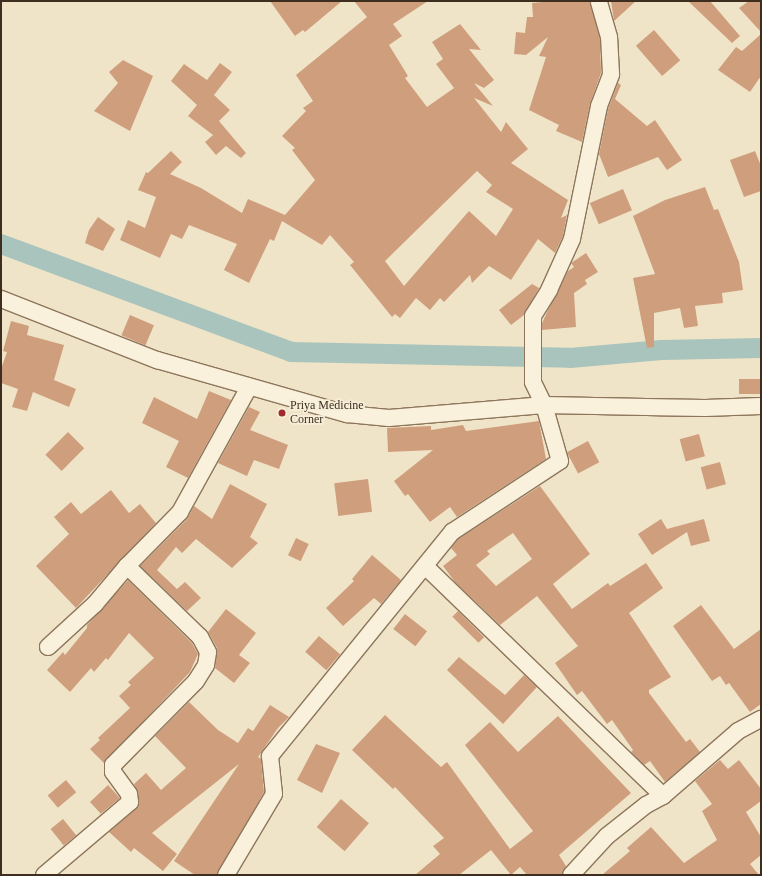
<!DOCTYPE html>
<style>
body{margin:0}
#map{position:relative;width:762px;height:876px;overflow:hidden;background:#f0e4c8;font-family:"Times New Roman",serif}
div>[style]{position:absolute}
.canal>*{height:20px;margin:-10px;padding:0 10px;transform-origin:10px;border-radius:10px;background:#a9c4bc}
.building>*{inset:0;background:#cf9f7d;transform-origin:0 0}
.roads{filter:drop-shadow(1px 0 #8d765c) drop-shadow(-1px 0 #8d765c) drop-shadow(0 1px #8d765c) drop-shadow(0 -1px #8d765c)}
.minor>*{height:16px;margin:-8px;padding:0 8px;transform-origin:8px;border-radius:8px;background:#faf1dc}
.dots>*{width:11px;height:11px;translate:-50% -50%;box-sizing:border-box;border:2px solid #f7eed8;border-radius:50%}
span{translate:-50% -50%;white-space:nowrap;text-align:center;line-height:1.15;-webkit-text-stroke:3.5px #f7eed8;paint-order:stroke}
.poi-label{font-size:12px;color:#3d2e20}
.left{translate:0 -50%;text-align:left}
.frame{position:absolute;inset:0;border:2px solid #3d2e20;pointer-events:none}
</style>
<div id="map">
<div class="canal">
<div style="left:1px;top:244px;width:309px;rotate:20.4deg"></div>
<div style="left:291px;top:352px;width:279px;rotate:1.2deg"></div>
<div style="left:570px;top:358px;width:92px;rotate:-5deg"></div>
<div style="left:662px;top:350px;width:99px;rotate:-1.2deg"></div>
</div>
<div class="building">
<div style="clip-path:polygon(270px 1px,342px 1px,305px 32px,303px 30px,295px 36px)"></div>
<div style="clip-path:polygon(evenodd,354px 1px,428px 1px,393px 24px,402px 36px,389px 45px,408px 76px,405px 78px,427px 107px,454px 88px,436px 64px,443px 59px,432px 42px,460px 24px,481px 50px,469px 49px,494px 80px,484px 88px,474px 83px,493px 106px,474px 98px,501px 132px,506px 122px,528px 149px,511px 163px,568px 200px,561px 218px,567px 215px,563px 236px,555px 253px,538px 239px,511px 280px,489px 266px,472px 283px,470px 275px,444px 302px,440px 298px,430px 310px,416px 298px,400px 318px,395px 314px,392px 317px,350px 265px,354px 262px,330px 235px,322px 245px,282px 221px,274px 241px,270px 239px,249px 283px,224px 270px,237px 244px,189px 225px,182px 239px,171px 234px,160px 258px,120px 240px,128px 220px,145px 228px,156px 197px,138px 190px,146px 172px,148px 173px,171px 151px,182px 162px,170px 174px,201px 188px,242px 213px,248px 199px,285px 215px,315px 180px,292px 150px,295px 148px,282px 136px,306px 111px,303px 108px,313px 101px,296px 75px,367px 17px,354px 1px,477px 171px,492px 185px,486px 192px,513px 209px,496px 236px,469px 211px,404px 286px,385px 261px,477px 171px)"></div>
<div style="clip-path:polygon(553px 1px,590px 1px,600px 39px,601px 73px,590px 104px,582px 142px,556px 131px,559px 125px,529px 110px,546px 57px,539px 56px,548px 37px,526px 55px,514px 54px,516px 32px,525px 33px,527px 17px,533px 17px,532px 3px)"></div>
<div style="clip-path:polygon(611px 1px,636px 1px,614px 21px)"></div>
<div style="clip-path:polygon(688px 1px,710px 1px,740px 36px,732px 43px)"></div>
<div style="clip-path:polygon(749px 1px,761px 1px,761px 32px,739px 8px)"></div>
<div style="left:654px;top:30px;width:40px;height:24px;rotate:49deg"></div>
<div style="clip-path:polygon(761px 34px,761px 76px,750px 92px,718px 70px,736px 47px,742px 51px)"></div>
<div style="clip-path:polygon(123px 60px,153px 76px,130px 131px,94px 111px,118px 83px,109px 72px)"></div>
<div style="clip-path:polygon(220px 63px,232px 72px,214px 95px,230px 110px,219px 121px,246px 153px,241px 158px,226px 146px,216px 155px,205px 142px,213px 135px,188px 116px,197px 105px,171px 81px,184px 64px,207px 80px)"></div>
<div style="clip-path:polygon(618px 83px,621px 85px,615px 99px,647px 126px,655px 120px,682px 160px,667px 170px,658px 157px,608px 177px,599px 154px,608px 109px)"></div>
<div style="clip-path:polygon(755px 151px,761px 166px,761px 191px,744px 197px,730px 160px)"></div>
<div style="clip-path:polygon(705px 187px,714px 210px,718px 209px,739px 262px,743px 290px,722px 293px,723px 303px,695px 306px,698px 326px,684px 328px,680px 308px,654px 313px,654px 347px,647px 348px,633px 278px,655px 274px,633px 216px,665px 200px)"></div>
<div style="left:623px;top:189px;width:23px;height:36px;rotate:67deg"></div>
<div style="clip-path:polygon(98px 217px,115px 229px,103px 251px,85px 243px,89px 230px)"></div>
<div style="clip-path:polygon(586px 253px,598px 272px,585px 280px,587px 284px,574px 293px,576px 327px,542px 330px,542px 323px,549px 308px,568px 271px,574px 267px,571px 263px)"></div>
<div style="clip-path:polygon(532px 284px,539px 288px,524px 315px,511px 325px,499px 310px)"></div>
<div style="left:130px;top:315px;width:26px;height:22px;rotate:23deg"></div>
<div style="clip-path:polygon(11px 321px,29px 326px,27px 335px,64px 345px,54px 380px,76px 389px,69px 407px,33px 392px,27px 411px,12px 407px,18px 389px,1px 383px,1px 369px,7px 352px,3px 351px)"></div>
<div style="left:761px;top:379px;width:15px;height:22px;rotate:90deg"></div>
<div style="clip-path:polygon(209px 391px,231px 400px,188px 478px,166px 467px,179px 441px,142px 423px,154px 397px,197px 419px)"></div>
<div style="clip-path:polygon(249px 407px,260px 412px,250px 430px,288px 445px,279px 469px,254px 460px,247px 476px,218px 463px)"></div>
<div style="clip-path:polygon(539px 421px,546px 459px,457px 517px,450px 507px,430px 522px,408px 494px,405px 496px,394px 481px,433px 450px,388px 452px,387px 428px,431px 426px,431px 430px,463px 425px,466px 431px)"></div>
<div style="left:68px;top:432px;width:23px;height:32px;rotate:45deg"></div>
<div style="left:699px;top:434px;width:23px;height:20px;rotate:75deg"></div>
<div style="left:588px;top:441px;width:24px;height:24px;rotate:62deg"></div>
<div style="left:720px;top:462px;width:23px;height:20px;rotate:75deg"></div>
<div style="left:368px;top:479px;width:33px;height:34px;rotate:83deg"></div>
<div style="clip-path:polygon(230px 484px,267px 504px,250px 537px,258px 543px,232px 568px,196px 539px,182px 553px,176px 547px,157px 570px,177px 589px,185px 582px,201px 598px,187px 611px,140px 566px,187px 519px,194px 506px,212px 519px)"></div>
<div style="clip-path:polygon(evenodd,540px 486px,590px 554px,553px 584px,572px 609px,608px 583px,610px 586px,646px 563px,663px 588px,629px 613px,671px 677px,649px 690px,649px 693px,686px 742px,690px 739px,700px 752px,665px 782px,650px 761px,644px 765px,631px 752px,633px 750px,612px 720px,607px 724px,582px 691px,577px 695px,555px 663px,578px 646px,537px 596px,500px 625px,455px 582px,443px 566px,457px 555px,451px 548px,458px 539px,540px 486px,513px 533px,532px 559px,496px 586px,476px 565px,490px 554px,487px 551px,513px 533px)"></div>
<div style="clip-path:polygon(111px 490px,129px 513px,140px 504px,156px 523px,76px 608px,36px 566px,69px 534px,54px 517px,71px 502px,81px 514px)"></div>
<div style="clip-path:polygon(661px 519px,667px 529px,704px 519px,710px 541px,691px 546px,687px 532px,652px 555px,638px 534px)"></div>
<div style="left:296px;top:538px;width:14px;height:19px;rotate:25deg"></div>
<div style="clip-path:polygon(372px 555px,401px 580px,381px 604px,374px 598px,343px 626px,326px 608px,354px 581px,352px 579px)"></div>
<div style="clip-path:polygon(128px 580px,192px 643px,198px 654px,190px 672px,104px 763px,90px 749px,100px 740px,98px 738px,130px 708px,119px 696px,131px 685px,128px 682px,154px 658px,129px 633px,108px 660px,106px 658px,94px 672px,91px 668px,70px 692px,47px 670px,63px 652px,65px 655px,87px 628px,87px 625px)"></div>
<div style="clip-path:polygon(701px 605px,734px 649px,761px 629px,761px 704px,750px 712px,729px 683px,726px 685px,720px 676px,712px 681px,673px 626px)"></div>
<div style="clip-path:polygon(226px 609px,256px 633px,239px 655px,250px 663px,234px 683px,215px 668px,217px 648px,208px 632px)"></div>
<div style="left:458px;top:611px;width:37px;height:8px;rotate:45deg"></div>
<div style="left:405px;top:614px;width:28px;height:19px;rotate:38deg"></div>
<div style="left:319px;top:636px;width:28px;height:21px;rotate:41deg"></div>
<div style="clip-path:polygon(459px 657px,505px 695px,524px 675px,537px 687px,503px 724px,447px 670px)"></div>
<div style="clip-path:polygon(189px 702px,218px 730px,238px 743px,248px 728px,253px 731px,270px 705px,289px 717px,278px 728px,258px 757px,261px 759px,264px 792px,217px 875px,195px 875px,174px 861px,239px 764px,152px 833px,177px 854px,163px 871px,134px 848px,131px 852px,109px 832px,139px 806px,138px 793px,134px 784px,146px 773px,161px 790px,186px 768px,155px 736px)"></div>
<div style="clip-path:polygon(385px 715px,441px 767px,447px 762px,510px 849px,533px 831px,465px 745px,490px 722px,518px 752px,558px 716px,631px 793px,559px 855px,566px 866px,562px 875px,527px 875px,520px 867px,511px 875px,491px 850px,459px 875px,415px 875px,440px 854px,433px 846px,444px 838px,395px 787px,393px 789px,352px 750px)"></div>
<div style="clip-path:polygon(316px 744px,340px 753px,322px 793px,297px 780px)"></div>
<div style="clip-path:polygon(720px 760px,728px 769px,739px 760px,761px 789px,761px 801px,746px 812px,761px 837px,761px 855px,750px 864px,759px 875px,602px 875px,630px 851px,627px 848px,651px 827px,684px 863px,717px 840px,702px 811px,712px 804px,695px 781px)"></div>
<div style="left:66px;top:780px;width:16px;height:24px;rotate:50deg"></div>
<div style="clip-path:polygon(108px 785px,120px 798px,98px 816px,101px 814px,90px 802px)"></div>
<div style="left:341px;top:799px;width:37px;height:37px;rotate:41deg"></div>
<div style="left:63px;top:819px;width:21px;height:16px;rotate:51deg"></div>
</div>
<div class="roads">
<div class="minor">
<div style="left:1px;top:299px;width:168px;rotate:21.4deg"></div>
<div style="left:157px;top:360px;width:198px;rotate:15.9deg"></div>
<div style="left:347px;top:414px;width:42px;rotate:5.4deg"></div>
<div style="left:389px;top:418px;width:156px;rotate:-4.8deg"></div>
<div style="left:544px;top:405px;width:161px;rotate:1.1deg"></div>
<div style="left:705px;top:408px;width:56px;rotate:-2deg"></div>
<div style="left:425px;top:566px;width:331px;rotate:44deg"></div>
<div style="left:663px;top:796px;width:19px;rotate:152deg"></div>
<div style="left:646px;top:805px;width:50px;rotate:141.5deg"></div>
<div style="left:607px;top:836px;width:53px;rotate:132.7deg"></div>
<div style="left:48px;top:647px;width:64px;rotate:-42.5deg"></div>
<div style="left:95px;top:604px;width:50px;rotate:-49.9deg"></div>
<div style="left:127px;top:566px;width:76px;rotate:-45.5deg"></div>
<div style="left:180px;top:512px;width:143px;rotate:-61.1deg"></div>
<div style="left:663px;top:796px;width:99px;rotate:-40.9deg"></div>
<div style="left:738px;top:731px;width:26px;rotate:-28deg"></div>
<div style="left:44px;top:875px;width:113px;rotate:-40.3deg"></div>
<div style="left:130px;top:802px;width:8px;rotate:-97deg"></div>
<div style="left:129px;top:794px;width:27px;rotate:-126deg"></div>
<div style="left:113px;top:772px;width:7px;rotate:-90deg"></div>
<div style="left:113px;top:765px;width:118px;rotate:-45.3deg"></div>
<div style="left:196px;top:681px;width:19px;rotate:-58deg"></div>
<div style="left:206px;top:665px;width:13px;rotate:-81deg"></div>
<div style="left:208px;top:652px;width:17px;rotate:-118deg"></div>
<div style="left:200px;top:637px;width:102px;rotate:-135.8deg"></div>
<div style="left:226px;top:875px;width:94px;rotate:-59.3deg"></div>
<div style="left:274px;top:794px;width:38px;rotate:-96deg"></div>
<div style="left:270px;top:756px;width:289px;rotate:-50.9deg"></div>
<div style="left:452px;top:532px;width:129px;rotate:-33.3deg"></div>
<div style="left:560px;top:461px;width:58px;rotate:-105.9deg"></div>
<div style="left:544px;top:405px;width:25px;rotate:-116deg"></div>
<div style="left:533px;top:382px;width:66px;rotate:-90deg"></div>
<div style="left:533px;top:316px;width:31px;rotate:-58deg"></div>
<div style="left:549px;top:290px;width:56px;rotate:-65.7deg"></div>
<div style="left:572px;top:239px;width:136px;rotate:-78.5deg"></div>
<div style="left:599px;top:106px;width:34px;rotate:-69deg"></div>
<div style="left:611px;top:74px;width:37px;rotate:-93deg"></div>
<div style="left:609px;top:37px;width:37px;rotate:-106deg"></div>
</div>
</div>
<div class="dots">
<div style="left:282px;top:413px;background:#9e2a2b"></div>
</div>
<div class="poi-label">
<span class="left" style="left:290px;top:413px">Priya Medicine<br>Corner</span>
</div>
<div class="frame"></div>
</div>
